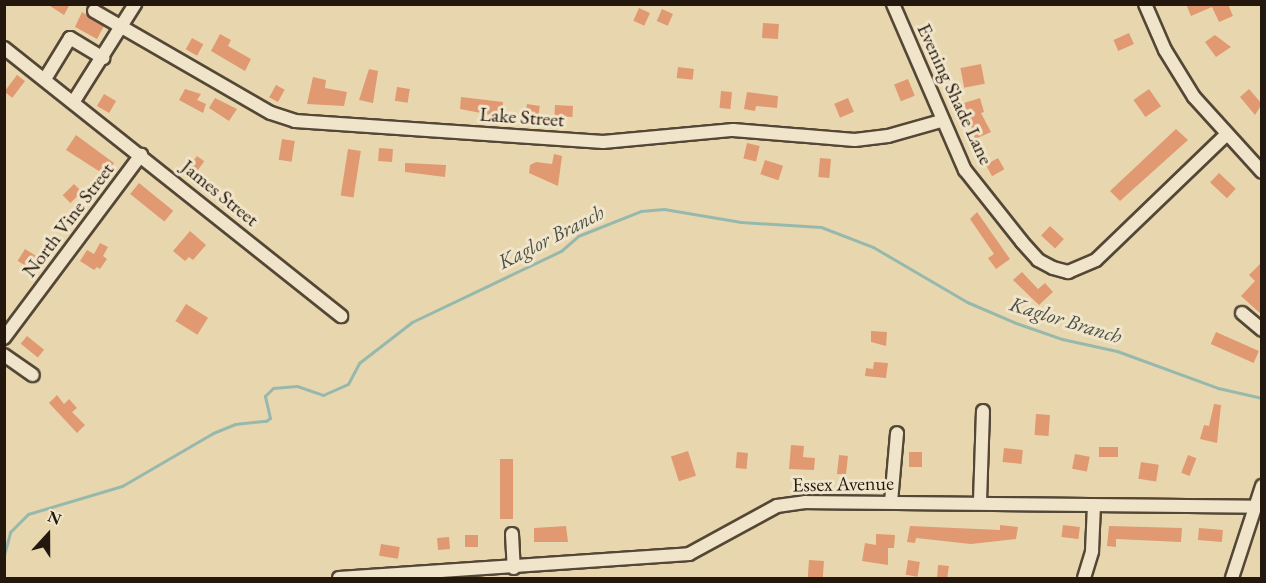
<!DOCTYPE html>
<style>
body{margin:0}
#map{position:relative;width:1266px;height:583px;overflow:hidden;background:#e8d7ae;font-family:"EB Garamond",serif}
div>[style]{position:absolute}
.stream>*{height:3px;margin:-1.5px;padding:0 1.5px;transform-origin:1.5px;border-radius:1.5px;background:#97b9ad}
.building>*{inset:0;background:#e09971;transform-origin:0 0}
.roads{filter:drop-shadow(2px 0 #544736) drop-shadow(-2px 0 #544736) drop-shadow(0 2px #544736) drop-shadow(0 -2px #544736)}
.minor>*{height:12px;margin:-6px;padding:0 6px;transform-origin:6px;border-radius:6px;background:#f0e5ca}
span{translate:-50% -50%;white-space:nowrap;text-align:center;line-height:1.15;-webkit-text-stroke:6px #f0e5ca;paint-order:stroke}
.street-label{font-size:20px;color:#23170e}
.water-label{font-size:21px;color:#4c5046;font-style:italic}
.frame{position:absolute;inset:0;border:6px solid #23170e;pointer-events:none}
.north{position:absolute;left:18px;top:505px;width:60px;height:60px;-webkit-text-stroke:4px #f0e5ca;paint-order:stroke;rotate:21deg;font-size:16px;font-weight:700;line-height:24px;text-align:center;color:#23170e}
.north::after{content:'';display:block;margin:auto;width:21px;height:27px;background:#23170e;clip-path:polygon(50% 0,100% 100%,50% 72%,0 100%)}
</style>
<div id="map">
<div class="stream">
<div style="left:4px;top:555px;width:24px;rotate:-75deg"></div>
<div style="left:10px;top:532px;width:25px;rotate:-45deg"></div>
<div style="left:28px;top:514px;width:98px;rotate:-16.6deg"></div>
<div style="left:122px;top:486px;width:105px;rotate:-30.2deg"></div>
<div style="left:213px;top:433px;width:24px;rotate:-22deg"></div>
<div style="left:235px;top:424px;width:31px;rotate:-6deg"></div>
<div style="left:266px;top:421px;width:5px;rotate:-37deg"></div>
<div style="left:270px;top:418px;width:23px;rotate:-103deg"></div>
<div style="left:265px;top:396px;width:11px;rotate:-45deg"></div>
<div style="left:273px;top:388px;width:24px;rotate:-5deg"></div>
<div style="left:297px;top:386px;width:28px;rotate:19deg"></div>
<div style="left:323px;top:395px;width:27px;rotate:-24deg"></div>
<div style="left:348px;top:384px;width:24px;rotate:-62deg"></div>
<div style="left:359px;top:363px;width:67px;rotate:-37.7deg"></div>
<div style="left:412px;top:322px;width:165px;rotate:-25.5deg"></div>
<div style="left:561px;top:251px;width:23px;rotate:-41deg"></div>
<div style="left:578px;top:236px;width:68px;rotate:-21.6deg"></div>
<div style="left:641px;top:211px;width:23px;rotate:-5deg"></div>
<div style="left:664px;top:209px;width:78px;rotate:9.6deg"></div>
<div style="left:741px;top:222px;width:80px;rotate:3.6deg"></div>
<div style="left:821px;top:227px;width:56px;rotate:21deg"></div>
<div style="left:873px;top:247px;width:109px;rotate:30.3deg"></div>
<div style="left:967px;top:302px;width:53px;rotate:23.2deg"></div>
<div style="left:1016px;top:323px;width:49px;rotate:19.2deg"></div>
<div style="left:1062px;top:339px;width:56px;rotate:12.3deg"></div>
<div style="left:1117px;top:351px;width:108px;rotate:20.1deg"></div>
<div style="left:1218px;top:388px;width:45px;rotate:12.8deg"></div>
</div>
<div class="building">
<div style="clip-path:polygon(47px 4px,70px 4px,64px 15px)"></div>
<div style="clip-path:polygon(1186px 4px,1228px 4px,1233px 16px,1219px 22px,1212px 7px,1191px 16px)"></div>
<div style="left:639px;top:8px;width:12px;height:14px;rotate:24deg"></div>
<div style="left:662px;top:9px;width:12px;height:13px;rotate:24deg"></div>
<div style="clip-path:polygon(82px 12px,104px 26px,97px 39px,75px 27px)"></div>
<div style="left:763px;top:23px;width:16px;height:15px;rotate:4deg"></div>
<div style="left:1129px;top:33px;width:12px;height:17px;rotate:66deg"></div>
<div style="clip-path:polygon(220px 34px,231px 40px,228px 46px,251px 59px,245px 71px,211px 51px)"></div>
<div style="clip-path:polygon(1215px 35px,1231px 47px,1216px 57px,1205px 42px)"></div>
<div style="left:192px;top:38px;width:13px;height:13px;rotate:29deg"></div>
<div style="left:981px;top:64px;width:20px;height:21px;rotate:79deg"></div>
<div style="left:678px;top:67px;width:16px;height:11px;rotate:7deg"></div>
<div style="clip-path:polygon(369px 69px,378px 71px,373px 103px,359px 100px)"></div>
<div style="left:17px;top:75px;width:10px;height:21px;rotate:37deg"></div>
<div style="clip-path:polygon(313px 77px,326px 80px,325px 88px,347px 92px,344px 106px,307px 104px)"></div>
<div style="left:908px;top:79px;width:18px;height:15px;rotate:68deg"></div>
<div style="left:276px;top:85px;width:10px;height:14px;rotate:29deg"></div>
<div style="left:397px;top:87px;width:13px;height:14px;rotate:9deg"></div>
<div style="clip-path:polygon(185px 89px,201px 94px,197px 100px,206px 104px,203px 113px,179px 100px)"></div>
<div style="left:1149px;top:89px;width:21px;height:19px;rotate:55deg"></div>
<div style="clip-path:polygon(1249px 89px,1262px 104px,1255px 115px,1240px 97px)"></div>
<div style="left:721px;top:91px;width:11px;height:17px;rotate:5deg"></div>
<div style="clip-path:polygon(747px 92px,778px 96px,777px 108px,756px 106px,755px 111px,744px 109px)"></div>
<div style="left:104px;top:94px;width:14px;height:14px;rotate:30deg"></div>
<div style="clip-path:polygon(461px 97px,503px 102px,502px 117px,460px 109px)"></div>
<div style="clip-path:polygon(215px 98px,237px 109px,229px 121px,209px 108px)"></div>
<div style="left:848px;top:98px;width:15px;height:15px;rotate:67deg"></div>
<div style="clip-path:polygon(980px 98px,984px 112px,981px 113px,991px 132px,975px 139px,964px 103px)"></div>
<div style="left:527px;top:104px;width:13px;height:13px;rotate:9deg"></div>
<div style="left:555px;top:105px;width:18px;height:11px;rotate:3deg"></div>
<div style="clip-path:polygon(1176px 129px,1188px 140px,1120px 201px,1110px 191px)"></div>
<div style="clip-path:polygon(76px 135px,114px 163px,105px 175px,66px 150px)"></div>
<div style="left:282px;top:139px;width:13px;height:21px;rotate:9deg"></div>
<div style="left:747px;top:143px;width:13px;height:16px;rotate:13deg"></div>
<div style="left:379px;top:148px;width:14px;height:13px;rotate:4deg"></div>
<div style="left:348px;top:149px;width:13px;height:47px;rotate:9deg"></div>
<div style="clip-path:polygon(554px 154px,562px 156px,558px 186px,529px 173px,530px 165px,536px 162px,552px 164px)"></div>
<div style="left:197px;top:156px;width:9px;height:17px;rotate:36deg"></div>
<div style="left:820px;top:158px;width:11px;height:19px;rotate:5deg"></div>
<div style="left:998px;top:158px;width:13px;height:14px;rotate:61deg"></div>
<div style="left:765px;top:160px;width:19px;height:15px;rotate:18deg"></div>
<div style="clip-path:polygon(405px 163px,446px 165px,445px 177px,405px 172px)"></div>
<div style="left:1219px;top:173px;width:23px;height:13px;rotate:43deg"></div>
<div style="left:139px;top:183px;width:44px;height:14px;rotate:39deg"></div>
<div style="left:74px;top:184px;width:11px;height:16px;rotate:45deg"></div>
<div style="clip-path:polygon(977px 212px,1010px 259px,996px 269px,988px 258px,994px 254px,970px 219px)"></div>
<div style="left:1050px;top:226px;width:19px;height:13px;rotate:43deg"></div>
<div style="clip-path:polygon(190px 231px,206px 245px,193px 260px,189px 257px,185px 261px,173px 251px)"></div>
<div style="clip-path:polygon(100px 243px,108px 247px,103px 256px,107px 259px,100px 269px,97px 267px,94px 270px,80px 261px,87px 250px,94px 254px)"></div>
<div style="left:25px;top:249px;width:22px;height:14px;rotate:32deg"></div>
<div style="clip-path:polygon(1262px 262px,1262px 315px,1241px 296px,1255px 281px,1249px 275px)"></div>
<div style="clip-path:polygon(1022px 272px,1038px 289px,1045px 283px,1053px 292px,1039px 305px,1013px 280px)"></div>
<div style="left:186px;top:304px;width:26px;height:20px;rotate:32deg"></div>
<div style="clip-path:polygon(871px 331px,887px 332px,886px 346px,871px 342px)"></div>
<div style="left:1216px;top:332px;width:47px;height:13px;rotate:24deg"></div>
<div style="left:27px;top:336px;width:22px;height:10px;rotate:39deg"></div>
<div style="clip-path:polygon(874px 362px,888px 363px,886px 378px,865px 376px,866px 368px,873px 369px)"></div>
<div style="clip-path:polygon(57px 395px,64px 404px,69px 399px,77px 408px,72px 412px,85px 425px,77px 433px,49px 403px)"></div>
<div style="clip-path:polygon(1214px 404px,1221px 405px,1217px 443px,1200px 439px,1204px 425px,1209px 426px)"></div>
<div style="left:1036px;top:414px;width:14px;height:21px;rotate:4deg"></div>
<div style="clip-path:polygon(791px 445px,804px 446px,803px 457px,815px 458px,814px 470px,789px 469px)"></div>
<div style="left:1118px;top:447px;width:10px;height:19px;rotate:90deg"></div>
<div style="left:1004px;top:448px;width:19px;height:14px;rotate:6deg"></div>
<div style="left:688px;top:451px;width:26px;height:18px;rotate:72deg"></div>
<div style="left:737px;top:452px;width:11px;height:16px;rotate:5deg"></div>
<div style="left:909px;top:452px;width:13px;height:15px"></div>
<div style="left:1075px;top:454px;width:15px;height:15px;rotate:11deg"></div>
<div style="left:839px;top:455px;width:9px;height:19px;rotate:6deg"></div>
<div style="left:1188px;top:455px;width:9px;height:19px;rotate:21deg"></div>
<div style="left:500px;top:459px;width:13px;height:60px"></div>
<div style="left:1141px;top:462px;width:18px;height:17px;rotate:9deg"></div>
<div style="clip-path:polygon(1000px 525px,1018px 527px,1016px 539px,971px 544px,916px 538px,915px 543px,907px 542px,910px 526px,1000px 530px)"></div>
<div style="left:1063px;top:525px;width:17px;height:12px;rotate:7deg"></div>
<div style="clip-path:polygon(566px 526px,568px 542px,534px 542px,534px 528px)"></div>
<div style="clip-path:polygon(1109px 526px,1182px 528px,1181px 542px,1116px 539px,1116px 547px,1107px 546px)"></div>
<div style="left:1199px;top:528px;width:24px;height:12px;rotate:5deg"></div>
<div style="clip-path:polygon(876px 534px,895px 535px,894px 548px,888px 548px,888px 565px,862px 561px,865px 543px,876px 545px)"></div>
<div style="left:465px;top:535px;width:13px;height:12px"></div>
<div style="left:449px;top:537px;width:12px;height:12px;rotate:85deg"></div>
<div style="left:381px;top:544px;width:19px;height:12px;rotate:9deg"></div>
<div style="left:809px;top:560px;width:15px;height:19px;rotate:4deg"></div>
<div style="left:908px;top:560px;width:12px;height:15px;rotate:9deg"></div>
<div style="clip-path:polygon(938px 565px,949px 566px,947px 579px,937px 579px)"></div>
</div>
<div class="roads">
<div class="minor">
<div style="left:893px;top:4px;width:181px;rotate:66.6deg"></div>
<div style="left:965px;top:170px;width:92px;rotate:51.6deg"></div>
<div style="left:1022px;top:242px;width:24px;rotate:48deg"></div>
<div style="left:1038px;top:260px;width:17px;rotate:28deg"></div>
<div style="left:1053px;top:268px;width:16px;rotate:15deg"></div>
<div style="left:1068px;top:272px;width:30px;rotate:-23deg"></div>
<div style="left:1096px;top:260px;width:179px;rotate:-43.9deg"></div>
<div style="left:1145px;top:4px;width:50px;rotate:66.5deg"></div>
<div style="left:1165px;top:50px;width:55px;rotate:58.3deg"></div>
<div style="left:1194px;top:97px;width:101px;rotate:47.8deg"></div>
<div style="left:94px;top:11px;width:204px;rotate:30deg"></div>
<div style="left:271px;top:113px;width:25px;rotate:18deg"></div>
<div style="left:295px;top:121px;width:309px;rotate:3.9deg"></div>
<div style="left:603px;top:142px;width:131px;rotate:-5.3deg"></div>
<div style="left:733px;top:130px;width:122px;rotate:4.7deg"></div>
<div style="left:855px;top:140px;width:33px;rotate:-7deg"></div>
<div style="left:888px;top:136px;width:55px;rotate:-15.8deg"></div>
<div style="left:4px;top:48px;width:431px;rotate:38.5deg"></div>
<div style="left:45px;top:79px;width:48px;rotate:-58.6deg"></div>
<div style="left:70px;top:38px;width:39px;rotate:31deg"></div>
<div style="left:74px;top:101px;width:115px;rotate:-57.8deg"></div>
<div style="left:1242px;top:313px;width:26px;rotate:40deg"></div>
<div style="left:4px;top:338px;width:229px;rotate:-53.2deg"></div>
<div style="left:4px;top:355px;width:35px;rotate:35deg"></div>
<div style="left:980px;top:501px;width:90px;rotate:-88.1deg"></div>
<div style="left:891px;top:502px;width:69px;rotate:-85deg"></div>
<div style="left:512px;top:534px;width:34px;rotate:87deg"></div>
<div style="left:339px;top:578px;width:351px;rotate:-3.9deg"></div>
<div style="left:689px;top:554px;width:100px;rotate:-28.6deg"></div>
<div style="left:777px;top:506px;width:28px;rotate:-8deg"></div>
<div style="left:805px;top:502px;width:449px;rotate:0.6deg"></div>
<div style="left:1084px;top:578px;width:28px;rotate:-73deg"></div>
<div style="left:1092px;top:551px;width:46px;rotate:-87.5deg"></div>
<div style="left:1232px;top:578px;width:97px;rotate:-71.9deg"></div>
</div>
</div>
<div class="street-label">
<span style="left:955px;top:94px;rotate:65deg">Evening Shade Lane</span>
<span style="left:522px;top:117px;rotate:4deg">Lake Street</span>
<span style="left:220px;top:193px;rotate:39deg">James Street</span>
<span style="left:68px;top:220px;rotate:-53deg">North Vine Street</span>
<span style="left:843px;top:484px;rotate:-1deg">Essex Avenue</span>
</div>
<div class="water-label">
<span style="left:551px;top:237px;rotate:-27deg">Kaglor Branch</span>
<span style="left:1066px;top:320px;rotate:17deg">Kaglor Branch</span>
</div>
<div class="frame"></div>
<div class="north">N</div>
</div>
